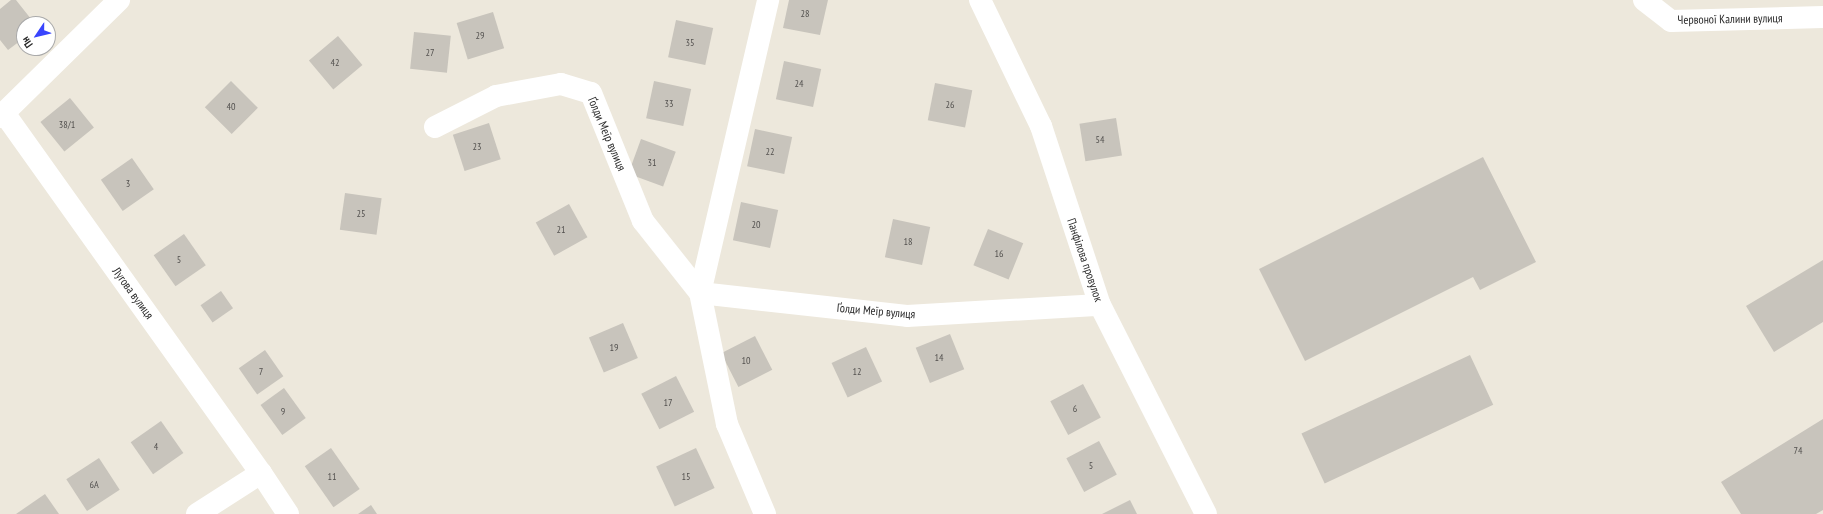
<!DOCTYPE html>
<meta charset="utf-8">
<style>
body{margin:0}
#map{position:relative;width:1823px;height:514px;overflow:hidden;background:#ede8dc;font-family:"PT Sans Narrow",sans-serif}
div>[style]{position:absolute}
.building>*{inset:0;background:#c8c4bc;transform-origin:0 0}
.minor>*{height:22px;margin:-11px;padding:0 11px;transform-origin:11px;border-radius:11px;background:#fff}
span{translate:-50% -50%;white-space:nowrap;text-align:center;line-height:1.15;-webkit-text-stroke:3px #fff;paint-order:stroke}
.number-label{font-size:10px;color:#52504e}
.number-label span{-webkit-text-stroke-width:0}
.street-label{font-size:12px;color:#2a2a2a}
.north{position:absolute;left:16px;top:16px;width:40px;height:40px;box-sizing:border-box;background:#fff;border:1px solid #aaa;border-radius:50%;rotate:235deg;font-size:11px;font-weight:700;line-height:16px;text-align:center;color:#2a2a2a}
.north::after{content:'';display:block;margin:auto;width:14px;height:18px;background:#3945fd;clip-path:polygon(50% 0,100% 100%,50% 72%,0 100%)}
</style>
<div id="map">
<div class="building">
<div style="clip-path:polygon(11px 0,16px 0,35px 24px,24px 24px,24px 38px,8px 50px,0 40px,0 9px)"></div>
<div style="clip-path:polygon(789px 0,828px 0,820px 35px,783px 28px)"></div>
<div style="left:493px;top:12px;width:38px;height:38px;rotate:73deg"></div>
<div style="left:676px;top:20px;width:38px;height:38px;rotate:12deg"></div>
<div style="left:414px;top:32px;width:37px;height:37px;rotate:6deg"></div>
<div style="left:338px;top:36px;width:38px;height:38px;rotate:50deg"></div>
<div style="left:784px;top:61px;width:38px;height:39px;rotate:12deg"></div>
<div style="left:231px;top:81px;width:38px;height:37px;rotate:45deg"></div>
<div style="left:654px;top:81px;width:38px;height:38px;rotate:12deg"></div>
<div style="left:935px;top:83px;width:38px;height:38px;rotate:11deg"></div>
<div style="left:70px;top:98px;width:38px;height:38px;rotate:51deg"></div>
<div style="left:1116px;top:118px;width:38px;height:37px;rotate:81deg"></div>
<div style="left:489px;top:123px;width:38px;height:38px;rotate:72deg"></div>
<div style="left:755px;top:129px;width:38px;height:38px;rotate:12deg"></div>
<div style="left:641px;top:139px;width:37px;height:37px;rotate:20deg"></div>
<div style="clip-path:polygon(1483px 157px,1536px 262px,1480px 290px,1473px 277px,1305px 361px,1259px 269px)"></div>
<div style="left:132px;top:158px;width:38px;height:38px;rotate:55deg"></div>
<div style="left:345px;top:193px;width:37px;height:37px;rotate:8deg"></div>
<div style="left:741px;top:202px;width:38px;height:39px;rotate:12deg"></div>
<div style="left:569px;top:204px;width:38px;height:38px;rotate:61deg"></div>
<div style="left:893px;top:219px;width:38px;height:39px;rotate:12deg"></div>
<div style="left:988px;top:229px;width:38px;height:39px;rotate:22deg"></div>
<div style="left:184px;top:234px;width:38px;height:37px;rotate:55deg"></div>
<div style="clip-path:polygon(1823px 260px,1823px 322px,1774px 352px,1746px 306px)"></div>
<div style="left:221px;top:291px;width:21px;height:25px;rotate:55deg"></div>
<div style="left:623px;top:323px;width:38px;height:37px;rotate:67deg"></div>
<div style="left:950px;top:334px;width:38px;height:37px;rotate:68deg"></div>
<div style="left:755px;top:336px;width:38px;height:38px;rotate:63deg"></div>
<div style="left:866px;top:347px;width:38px;height:38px;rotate:65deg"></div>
<div style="left:265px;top:350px;width:32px;height:32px;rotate:55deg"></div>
<div style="left:1470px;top:355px;width:55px;height:186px;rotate:65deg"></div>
<div style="left:676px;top:376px;width:40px;height:39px;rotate:63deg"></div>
<div style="left:1083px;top:384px;width:38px;height:37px;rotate:62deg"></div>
<div style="left:284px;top:388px;width:37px;height:29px;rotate:54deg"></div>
<div style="clip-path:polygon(1823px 419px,1823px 510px,1816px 514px,1741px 514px,1721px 482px)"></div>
<div style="left:161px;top:421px;width:39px;height:37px;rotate:55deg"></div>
<div style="left:1099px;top:441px;width:38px;height:37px;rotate:62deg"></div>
<div style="left:331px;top:448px;width:50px;height:32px;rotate:55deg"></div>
<div style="left:696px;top:448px;width:44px;height:44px;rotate:65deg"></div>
<div style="left:99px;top:458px;width:38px;height:39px;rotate:57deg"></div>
<div style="clip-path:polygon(45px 494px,59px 514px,16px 514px)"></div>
<div style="clip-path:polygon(1130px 500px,1137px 514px,1102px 514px)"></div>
<div style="clip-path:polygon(371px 505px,377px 514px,358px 514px)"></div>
</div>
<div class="minor">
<div style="left:980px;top:0;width:140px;rotate:64.2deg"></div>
<div style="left:1041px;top:126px;width:188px;rotate:71.8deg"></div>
<div style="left:1100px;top:305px;width:234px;rotate:63.1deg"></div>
<div style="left:1644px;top:0;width:34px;rotate:38deg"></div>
<div style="left:1671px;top:21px;width:152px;rotate:-1.5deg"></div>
<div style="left:4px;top:113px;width:442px;rotate:54.5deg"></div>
<div style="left:261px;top:473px;width:49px;rotate:56.6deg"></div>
<div style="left:0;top:117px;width:167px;rotate:-44.5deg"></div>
<div style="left:435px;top:127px;width:68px;rotate:-26.9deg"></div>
<div style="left:496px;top:96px;width:66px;rotate:-10.5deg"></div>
<div style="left:561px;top:84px;width:31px;rotate:17deg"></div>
<div style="left:591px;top:93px;width:138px;rotate:67.9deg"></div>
<div style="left:643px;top:221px;width:92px;rotate:51.6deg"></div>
<div style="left:700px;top:293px;width:208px;rotate:6.3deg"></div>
<div style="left:907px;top:316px;width:193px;rotate:-3.3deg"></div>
<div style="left:197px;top:514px;width:76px;rotate:-32.6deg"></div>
<div style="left:765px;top:514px;width:98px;rotate:-112.9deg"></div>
<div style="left:727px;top:424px;width:134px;rotate:-101.6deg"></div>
<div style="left:700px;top:293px;width:301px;rotate:-76.9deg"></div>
</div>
<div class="number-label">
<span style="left:805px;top:14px">28</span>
<span style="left:480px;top:36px">29</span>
<span style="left:690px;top:43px">35</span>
<span style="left:430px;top:53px">27</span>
<span style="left:335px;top:63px">42</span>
<span style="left:799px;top:84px">24</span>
<span style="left:669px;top:104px">33</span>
<span style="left:950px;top:105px">26</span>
<span style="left:231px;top:107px">40</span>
<span style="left:67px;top:125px">38/1</span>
<span style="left:1100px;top:140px">54</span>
<span style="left:477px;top:147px">23</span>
<span style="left:770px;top:152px">22</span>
<span style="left:652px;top:163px">31</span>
<span style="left:128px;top:184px">3</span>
<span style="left:361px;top:214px">25</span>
<span style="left:756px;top:225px">20</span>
<span style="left:561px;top:230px">21</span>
<span style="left:908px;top:242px">18</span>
<span style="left:999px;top:254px">16</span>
<span style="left:179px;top:260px">5</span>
<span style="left:614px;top:348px">19</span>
<span style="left:939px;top:358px">14</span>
<span style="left:746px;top:361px">10</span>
<span style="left:261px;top:372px">7</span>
<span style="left:857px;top:372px">12</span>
<span style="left:668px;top:403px">17</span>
<span style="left:1075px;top:409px">6</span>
<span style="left:283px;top:412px">9</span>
<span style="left:156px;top:447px">4</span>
<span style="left:1798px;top:451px">74</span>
<span style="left:1091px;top:466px">5</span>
<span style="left:332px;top:477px">11</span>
<span style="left:686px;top:477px">15</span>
<span style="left:94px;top:485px">6А</span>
</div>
<div class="street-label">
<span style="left:1730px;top:19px;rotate:-1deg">Червоної Калини вулиця</span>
<span style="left:607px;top:134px;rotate:67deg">Ґолди Меїр вулиця</span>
<span style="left:1085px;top:260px;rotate:71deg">Панфілова провулок</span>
<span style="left:133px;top:293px;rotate:54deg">Лугова вулиця</span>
<span style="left:876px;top:311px;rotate:5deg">Ґолди Меїр вулиця</span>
</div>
<div class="north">Пн</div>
</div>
